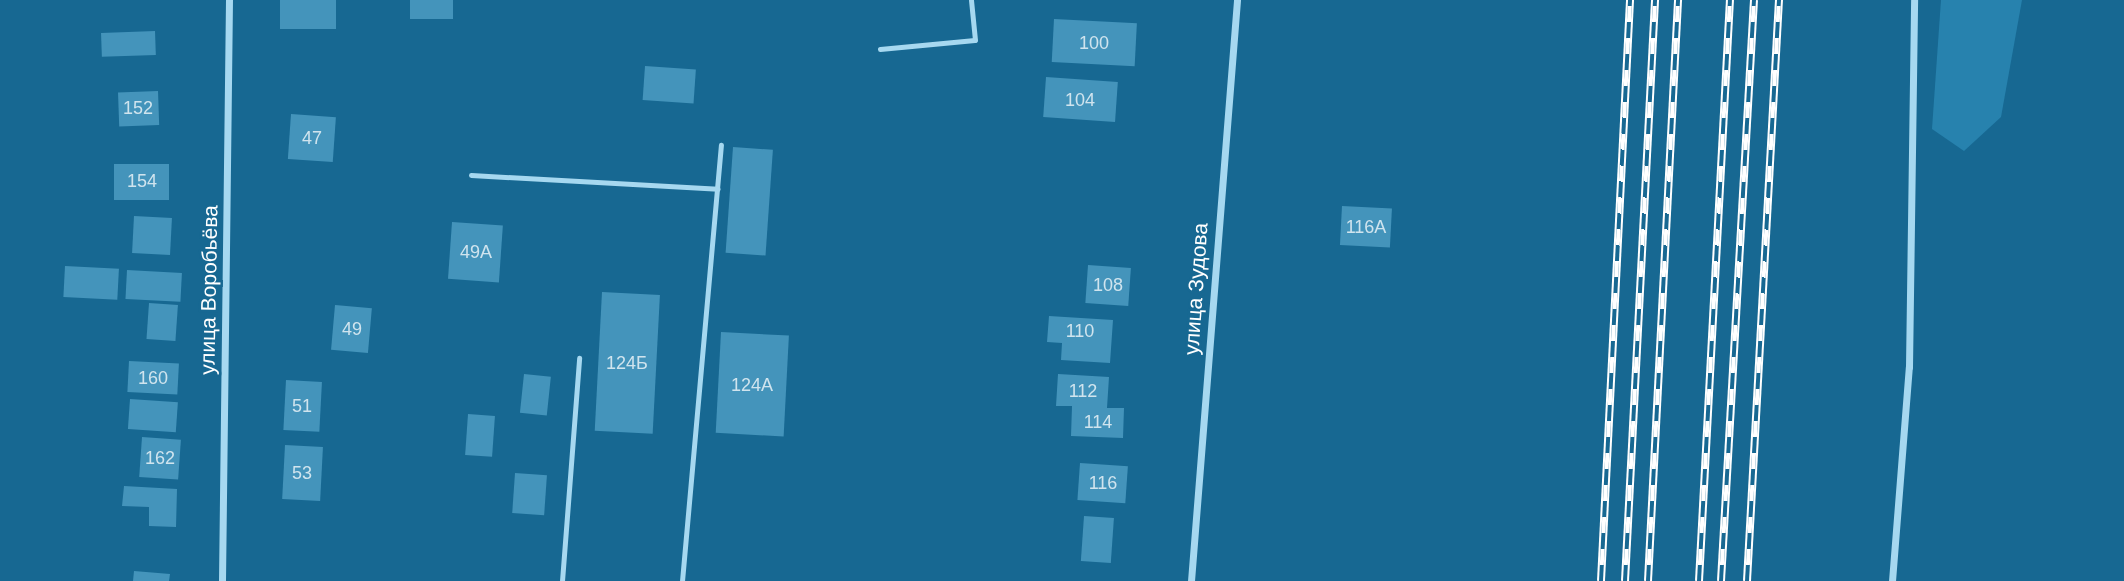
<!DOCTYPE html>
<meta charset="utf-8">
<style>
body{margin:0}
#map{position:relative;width:2124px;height:581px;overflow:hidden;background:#176892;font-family:Arial,sans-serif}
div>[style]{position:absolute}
.green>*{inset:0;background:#2782ae}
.building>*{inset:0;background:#4494bb;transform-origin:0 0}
.service>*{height:5px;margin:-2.5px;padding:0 2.5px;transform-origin:2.5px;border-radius:2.5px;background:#a6d8f0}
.minor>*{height:7px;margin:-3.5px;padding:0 3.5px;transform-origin:3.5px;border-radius:3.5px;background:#a6d8f0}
.rail>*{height:8px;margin-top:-4px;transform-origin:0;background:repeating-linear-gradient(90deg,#176892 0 16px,#fff 0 32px);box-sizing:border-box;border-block:2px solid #fff}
span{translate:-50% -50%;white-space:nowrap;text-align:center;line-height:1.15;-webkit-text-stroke:5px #176892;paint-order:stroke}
.number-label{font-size:18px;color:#d0e4ee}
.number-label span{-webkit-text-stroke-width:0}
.street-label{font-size:21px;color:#fff}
</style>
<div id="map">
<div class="green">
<div style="clip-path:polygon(1941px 0,2022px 0,2001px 117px,1964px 151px,1932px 129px)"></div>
</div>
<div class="building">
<div style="left:280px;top:0;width:56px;height:29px"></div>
<div style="left:410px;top:0;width:43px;height:19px"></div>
<div style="left:1054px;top:19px;width:83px;height:43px;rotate:3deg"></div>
<div style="left:155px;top:31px;width:24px;height:54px;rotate:88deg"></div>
<div style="left:645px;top:66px;width:51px;height:34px;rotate:4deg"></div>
<div style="left:1046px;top:77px;width:72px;height:40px;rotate:4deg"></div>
<div style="left:158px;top:91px;width:34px;height:40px;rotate:88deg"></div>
<div style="left:291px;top:114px;width:45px;height:45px;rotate:4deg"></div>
<div style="left:733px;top:147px;width:40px;height:106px;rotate:4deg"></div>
<div style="left:114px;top:164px;width:55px;height:36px"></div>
<div style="left:1342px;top:206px;width:50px;height:39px;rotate:3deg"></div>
<div style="left:134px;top:216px;width:38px;height:37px;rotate:3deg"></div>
<div style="left:452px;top:222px;width:51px;height:57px;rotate:4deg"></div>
<div style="left:1088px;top:265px;width:43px;height:38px;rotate:4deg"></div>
<div style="left:65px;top:266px;width:54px;height:31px;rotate:3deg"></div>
<div style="left:127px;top:270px;width:55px;height:29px;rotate:3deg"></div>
<div style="left:602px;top:292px;width:58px;height:139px;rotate:3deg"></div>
<div style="left:149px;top:303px;width:29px;height:36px;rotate:4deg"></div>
<div style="left:335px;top:305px;width:37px;height:45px;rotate:5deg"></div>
<div style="clip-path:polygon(1049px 316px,1113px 320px,1110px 363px,1061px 360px,1062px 343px,1047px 342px)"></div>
<div style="left:721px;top:332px;width:68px;height:101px;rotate:3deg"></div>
<div style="left:129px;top:361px;width:50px;height:31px;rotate:3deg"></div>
<div style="left:524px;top:374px;width:27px;height:39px;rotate:6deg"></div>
<div style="clip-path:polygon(1058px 374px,1109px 377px,1107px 408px,1124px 408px,1123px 438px,1071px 436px,1072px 406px,1056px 406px)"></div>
<div style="left:286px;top:380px;width:36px;height:50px;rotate:3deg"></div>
<div style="left:130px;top:399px;width:48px;height:30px;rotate:4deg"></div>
<div style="left:468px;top:414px;width:27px;height:41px;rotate:4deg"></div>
<div style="left:142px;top:437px;width:39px;height:40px;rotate:4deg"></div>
<div style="left:285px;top:445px;width:38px;height:54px;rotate:3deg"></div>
<div style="left:1080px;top:463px;width:48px;height:37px;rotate:4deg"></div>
<div style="left:515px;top:473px;width:32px;height:40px;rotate:4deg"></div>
<div style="clip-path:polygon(124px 486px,177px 489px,176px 527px,149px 526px,149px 507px,122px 506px)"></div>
<div style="left:1084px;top:516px;width:30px;height:45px;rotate:4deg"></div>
<div style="clip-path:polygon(134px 571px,170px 574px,169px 581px,133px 581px)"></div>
</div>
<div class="service">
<div style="left:880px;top:49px;width:95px;rotate:-5.4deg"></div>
<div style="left:975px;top:40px;width:40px;rotate:-95.7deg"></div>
<div style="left:471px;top:175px;width:247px;rotate:3.2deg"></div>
<div style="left:562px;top:581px;width:224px;rotate:-85.6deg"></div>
<div style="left:682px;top:581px;width:438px;rotate:-84.9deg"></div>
</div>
<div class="minor">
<div style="left:222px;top:581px;width:581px;rotate:-89.31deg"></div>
<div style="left:1191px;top:581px;width:583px;rotate:-85.47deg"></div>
<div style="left:1892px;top:581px;width:215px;rotate:-85.5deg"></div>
<div style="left:1909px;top:367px;width:367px;rotate:-89.2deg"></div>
</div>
<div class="rail">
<div style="left:1601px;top:581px;width:582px;rotate:-87.14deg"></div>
<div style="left:1625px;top:581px;width:582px;rotate:-87.04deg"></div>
<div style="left:1648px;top:581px;width:582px;rotate:-87.04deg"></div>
<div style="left:1699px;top:581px;width:582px;rotate:-86.95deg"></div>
<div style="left:1721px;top:581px;width:582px;rotate:-86.75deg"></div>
<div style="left:1747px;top:581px;width:582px;rotate:-86.85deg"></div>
</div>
<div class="number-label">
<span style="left:1094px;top:43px">100</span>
<span style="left:1080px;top:100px">104</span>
<span style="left:138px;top:108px">152</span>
<span style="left:312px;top:138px">47</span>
<span style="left:142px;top:181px">154</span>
<span style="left:1366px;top:227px">116А</span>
<span style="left:476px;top:252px">49А</span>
<span style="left:1108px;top:285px">108</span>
<span style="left:352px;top:329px">49</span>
<span style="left:1080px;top:331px">110</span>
<span style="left:627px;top:363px">124Б</span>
<span style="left:153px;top:378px">160</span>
<span style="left:752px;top:385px">124А</span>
<span style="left:1083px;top:391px">112</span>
<span style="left:302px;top:406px">51</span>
<span style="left:1098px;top:422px">114</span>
<span style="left:160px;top:458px">162</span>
<span style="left:302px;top:473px">53</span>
<span style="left:1103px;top:483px">116</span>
</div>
<div class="street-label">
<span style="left:1196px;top:289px;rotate:-86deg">улица Зудова</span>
<span style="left:209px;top:290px;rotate:-89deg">улица Воробьёва</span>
</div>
</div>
